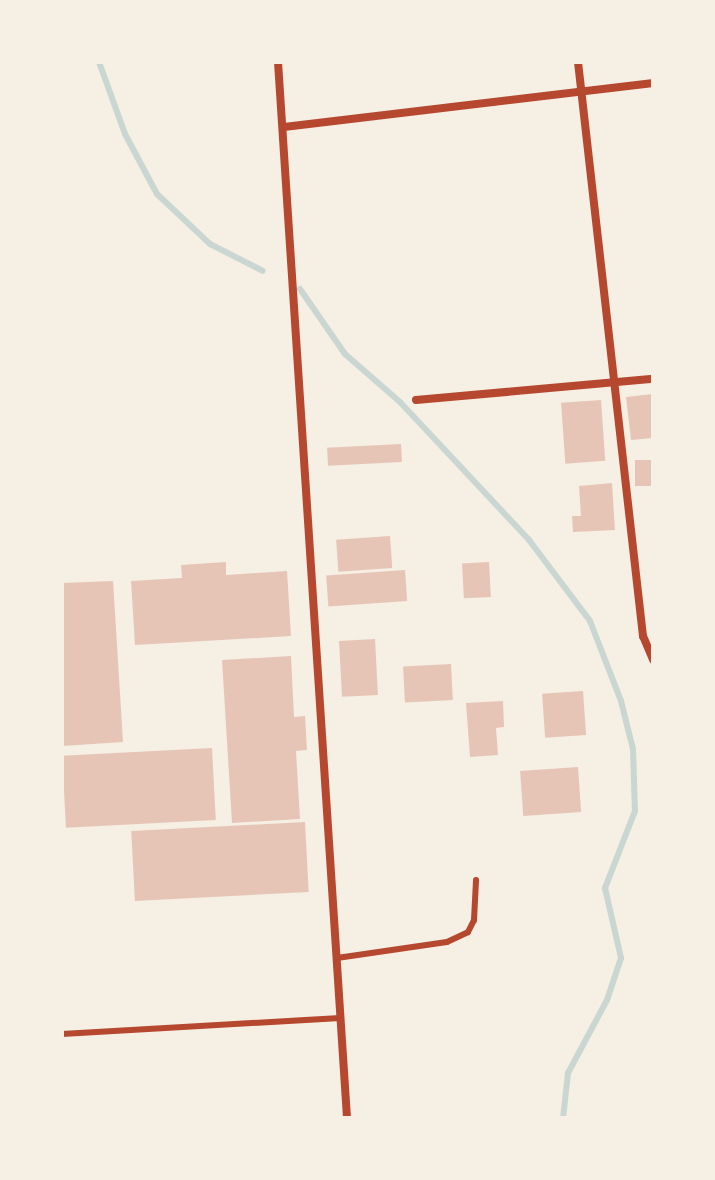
<!DOCTYPE html>
<style>
body{margin:0}
#map{position:relative;width:715px;height:1180px;overflow:hidden;background:#f6efe4;font-family:"Source Sans 3",sans-serif}
div>[style]{position:absolute}
.stream>*{height:6px;margin:-3px;padding:0 3px;transform-origin:3px;border-radius:3px;background:#c9d6d2}
.building>*{inset:0;background:#e6c5b7;transform-origin:0 0}
.service>*{height:6px;margin:-3px;padding:0 3px;transform-origin:3px;border-radius:3px;background:#b5482f}
.minor>*{height:8px;margin:-4px;padding:0 4px;transform-origin:4px;border-radius:4px;background:#b5482f}
span{translate:-50% -50%;white-space:nowrap;text-align:center;line-height:1.15;-webkit-text-stroke:7px #f6efe4;paint-order:stroke}
.frame{position:absolute;inset:0;border:64px solid #f6efe4;pointer-events:none}
</style>
<div id="map">
<div class="stream">
<div style="left:99px;top:62px;width:77px;rotate:70.1deg"></div>
<div style="left:125px;top:134px;width:68px;rotate:61.9deg"></div>
<div style="left:157px;top:194px;width:73px;rotate:43.3deg"></div>
<div style="left:210px;top:244px;width:59px;rotate:27deg"></div>
<div style="left:300px;top:289px;width:79px;rotate:55.3deg"></div>
<div style="left:345px;top:354px;width:73px;rotate:41.1deg"></div>
<div style="left:400px;top:402px;width:189px;rotate:46.9deg"></div>
<div style="left:529px;top:540px;width:101px;rotate:53deg"></div>
<div style="left:590px;top:621px;width:86px;rotate:68.8deg"></div>
<div style="left:621px;top:701px;width:49px;rotate:76deg"></div>
<div style="left:633px;top:749px;width:62px;rotate:88.2deg"></div>
<div style="left:635px;top:811px;width:83px;rotate:111.3deg"></div>
<div style="left:605px;top:888px;width:72px;rotate:77.1deg"></div>
<div style="left:621px;top:958px;width:44px;rotate:108.4deg"></div>
<div style="left:607px;top:1000px;width:83px;rotate:118.1deg"></div>
<div style="left:568px;top:1073px;width:45px;rotate:96.3deg"></div>
</div>
<div class="building">
<div style="clip-path:polygon(653px 394px,653px 438px,631px 440px,626px 397px)"></div>
<div style="left:601px;top:400px;width:61px;height:40px;rotate:86deg"></div>
<div style="left:401px;top:444px;width:18px;height:74px;rotate:87deg"></div>
<div style="left:635px;top:460px;width:18px;height:26px"></div>
<div style="clip-path:polygon(612px 483px,615px 530px,573px 532px,572px 516px,581px 516px,579px 486px)"></div>
<div style="left:390px;top:536px;width:32px;height:54px;rotate:86deg"></div>
<div style="clip-path:polygon(226px 562px,226px 575px,287px 571px,291px 636px,135px 645px,131px 581px,182px 578px,181px 565px)"></div>
<div style="left:489px;top:562px;width:35px;height:27px;rotate:87deg"></div>
<div style="left:405px;top:570px;width:31px;height:79px;rotate:86deg"></div>
<div style="clip-path:polygon(113px 581px,123px 742px,62px 746px,62px 583px)"></div>
<div style="left:375px;top:639px;width:56px;height:36px;rotate:87deg"></div>
<div style="clip-path:polygon(291px 656px,294px 717px,305px 716px,307px 750px,296px 751px,300px 819px,232px 823px,222px 660px)"></div>
<div style="left:451px;top:664px;width:36px;height:48px;rotate:87deg"></div>
<div style="left:583px;top:691px;width:44px;height:41px;rotate:86deg"></div>
<div style="clip-path:polygon(503px 701px,504px 727px,496px 728px,498px 755px,470px 757px,466px 703px)"></div>
<div style="left:212px;top:748px;width:72px;height:150px;rotate:87deg"></div>
<div style="left:578px;top:767px;width:45px;height:58px;rotate:86deg"></div>
<div style="left:305px;top:822px;width:70px;height:174px;rotate:87deg"></div>
</div>
<div class="service">
<div style="left:337px;top:958px;width:111px;rotate:-8.3deg"></div>
<div style="left:447px;top:942px;width:23px;rotate:-25deg"></div>
<div style="left:468px;top:932px;width:13px;rotate:-63deg"></div>
<div style="left:474px;top:920px;width:40px;rotate:-87.1deg"></div>
<div style="left:62px;top:1034px;width:279px;rotate:-3.3deg"></div>
</div>
<div class="minor">
<div style="left:278px;top:62px;width:1058px;rotate:86.26deg"></div>
<div style="left:578px;top:62px;width:578px;rotate:83.54deg"></div>
<div style="left:643px;top:636px;width:26px;rotate:67deg"></div>
<div style="left:284px;top:127px;width:372px;rotate:-6.8deg"></div>
<div style="left:416px;top:400px;width:238px;rotate:-5.1deg"></div>
</div>
<div class="frame"></div>
</div>
